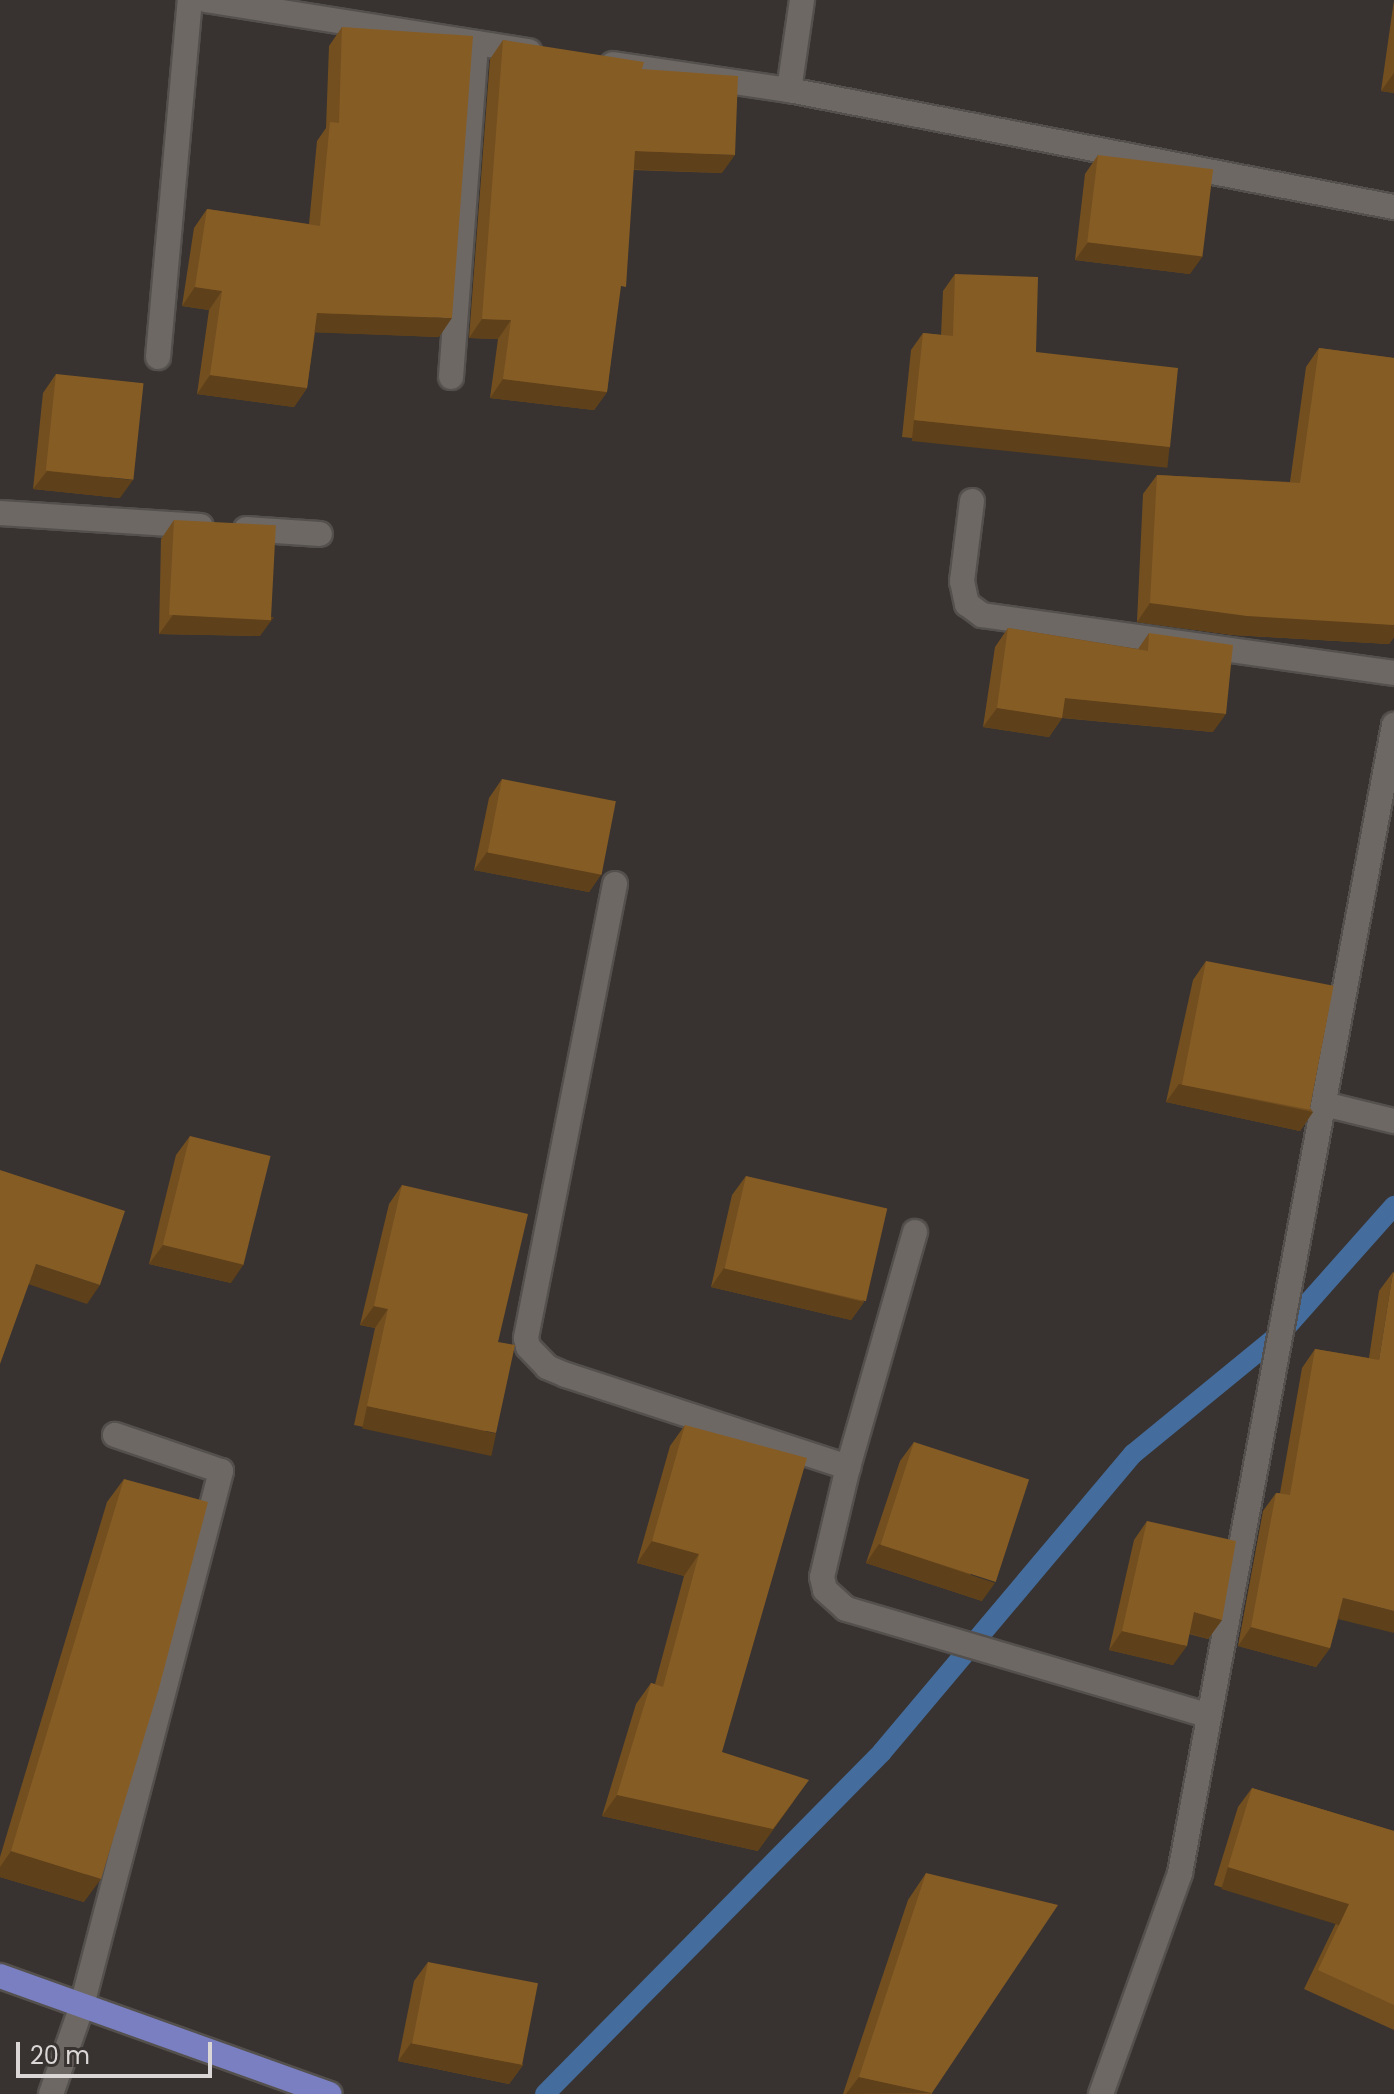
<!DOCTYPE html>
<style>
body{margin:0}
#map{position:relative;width:1394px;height:2094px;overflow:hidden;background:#383330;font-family:Poppins,sans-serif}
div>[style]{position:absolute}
.stream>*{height:20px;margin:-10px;padding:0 10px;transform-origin:10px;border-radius:10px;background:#446c9c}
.roads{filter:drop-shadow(2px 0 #54504d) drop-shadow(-2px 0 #54504d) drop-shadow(0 2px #54504d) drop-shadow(0 -2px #54504d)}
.minor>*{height:24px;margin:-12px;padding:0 12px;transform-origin:12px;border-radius:12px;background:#6e6865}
.major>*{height:24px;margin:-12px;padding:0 12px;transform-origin:12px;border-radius:12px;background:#7a7fc1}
.wall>*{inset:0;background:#734f20}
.shaded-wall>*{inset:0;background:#5e401a;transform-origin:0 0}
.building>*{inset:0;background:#865c25;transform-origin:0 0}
span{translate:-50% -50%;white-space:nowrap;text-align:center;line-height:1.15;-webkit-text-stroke:8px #383330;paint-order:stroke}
.scale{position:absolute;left:16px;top:2042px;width:196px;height:36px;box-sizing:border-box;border:4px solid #dbd7d6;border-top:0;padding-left:10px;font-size:24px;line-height:28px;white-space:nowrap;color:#dbd7d6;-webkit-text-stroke:6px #383330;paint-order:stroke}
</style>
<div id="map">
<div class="stream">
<div style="left:545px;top:2094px;width:480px;rotate:-45.4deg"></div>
<div style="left:882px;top:1752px;width:390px;rotate:-49.9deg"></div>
<div style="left:1133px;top:1454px;width:193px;rotate:-39.3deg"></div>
<div style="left:1282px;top:1332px;width:169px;rotate:-48.4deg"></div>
</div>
<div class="roads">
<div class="minor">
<div style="left:206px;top:0;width:327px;rotate:9deg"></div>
<div style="left:802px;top:0;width:91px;rotate:98.2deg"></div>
<div style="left:789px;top:90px;width:616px;rotate:10.95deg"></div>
<div style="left:613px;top:64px;width:178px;rotate:8.4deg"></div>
<div style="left:158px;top:357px;width:358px;rotate:-84.9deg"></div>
<div style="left:451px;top:377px;width:335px;rotate:-85.7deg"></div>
<div style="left:972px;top:501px;width:81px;rotate:97.1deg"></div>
<div style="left:962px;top:581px;width:24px;rotate:78deg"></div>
<div style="left:967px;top:604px;width:19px;rotate:36deg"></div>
<div style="left:982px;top:615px;width:416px;rotate:8deg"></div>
<div style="left:0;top:513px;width:201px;rotate:3.7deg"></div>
<div style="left:246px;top:529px;width:74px;rotate:3.9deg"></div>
<div style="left:615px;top:884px;width:463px;rotate:101.1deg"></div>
<div style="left:526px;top:1338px;width:9px;rotate:77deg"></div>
<div style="left:528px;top:1347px;width:28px;rotate:46deg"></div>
<div style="left:547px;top:1367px;width:21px;rotate:23deg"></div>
<div style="left:566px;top:1375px;width:297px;rotate:18.1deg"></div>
<div style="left:1324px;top:1104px;width:72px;rotate:13.7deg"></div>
<div style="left:915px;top:1232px;width:244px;rotate:105.9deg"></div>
<div style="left:848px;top:1467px;width:113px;rotate:103.3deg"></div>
<div style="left:822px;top:1577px;width:13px;rotate:77deg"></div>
<div style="left:825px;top:1590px;width:28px;rotate:42deg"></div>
<div style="left:846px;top:1609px;width:378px;rotate:16.4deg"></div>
<div style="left:51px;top:2094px;width:90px;rotate:-70.6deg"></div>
<div style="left:81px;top:2009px;width:556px;rotate:-75.41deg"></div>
<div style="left:221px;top:1471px;width:112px;rotate:-161.2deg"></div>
<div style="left:1101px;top:2094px;width:235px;rotate:-70.3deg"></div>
<div style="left:1180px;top:1873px;width:1168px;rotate:-79.44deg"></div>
</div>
<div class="major">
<div style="left:0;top:1976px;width:350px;rotate:19.7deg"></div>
</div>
</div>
<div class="wall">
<div style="clip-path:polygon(1394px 0,1394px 93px,1381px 91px)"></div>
<div style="clip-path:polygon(342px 27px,439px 337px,315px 332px,307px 388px,294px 407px,197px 394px,209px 310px,182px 306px,194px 228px,207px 209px,309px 224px,317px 141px,326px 128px,329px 46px)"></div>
<div style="clip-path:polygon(503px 40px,642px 69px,722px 173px,633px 170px,607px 392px,594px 410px,490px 398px,498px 339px,469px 338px,490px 59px)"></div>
<div style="clip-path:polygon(1098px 155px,1190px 274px,1075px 260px,1085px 174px)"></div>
<div style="clip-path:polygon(955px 274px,1036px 352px,1170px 447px,1158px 464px,902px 437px,911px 350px,923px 333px,941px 335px,943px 291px)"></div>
<div style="clip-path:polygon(1319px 348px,1394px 358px,1394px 637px,1389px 644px,1233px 635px,1137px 622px,1143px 494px,1157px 475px,1290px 482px,1306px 367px)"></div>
<div style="clip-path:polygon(56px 374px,120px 498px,33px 489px,43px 393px)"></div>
<div style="clip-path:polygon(174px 520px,260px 636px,159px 634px,161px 539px)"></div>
<div style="clip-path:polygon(1008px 628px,1138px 649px,1149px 633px,1213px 732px,1062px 718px,1049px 737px,983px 727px,995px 647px)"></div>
<div style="clip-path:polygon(502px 779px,602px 873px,589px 892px,474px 870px,489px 798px)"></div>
<div style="clip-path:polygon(1206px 961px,1313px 1112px,1300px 1131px,1166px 1102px,1193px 980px)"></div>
<div style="clip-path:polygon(190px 1136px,231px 1283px,149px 1264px,176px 1155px)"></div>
<div style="clip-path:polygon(746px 1176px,864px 1302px,851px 1320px,711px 1287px,732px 1195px)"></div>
<div style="clip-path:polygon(402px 1185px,498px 1342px,483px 1452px,354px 1425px,375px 1328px,360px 1325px,389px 1204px)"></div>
<div style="clip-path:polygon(1393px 1272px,1338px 1619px,1330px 1648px,1316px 1667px,1238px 1646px,1263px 1511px,1276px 1493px,1280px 1493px,1302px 1368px,1315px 1349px,1369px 1358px,1379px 1291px)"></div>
<div style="clip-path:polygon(685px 1425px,722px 1752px,758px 1851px,602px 1816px,636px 1704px,651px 1683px,655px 1684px,684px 1576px,637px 1563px,670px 1446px)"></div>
<div style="clip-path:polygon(914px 1442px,982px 1601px,866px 1563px,900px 1461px)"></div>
<div style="clip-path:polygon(124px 1479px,84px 1902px,0 1877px,0 1857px,107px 1502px)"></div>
<div style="clip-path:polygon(1147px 1521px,1222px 1620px,1208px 1639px,1189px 1634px,1173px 1665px,1109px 1650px,1134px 1540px)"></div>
<div style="clip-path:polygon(1252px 1788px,1394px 1831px,1394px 2030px,1304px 1989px,1336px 1923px,1214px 1885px,1238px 1807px)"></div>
<div style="clip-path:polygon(926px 1873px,932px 2094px,843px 2094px,908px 1900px)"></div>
<div style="clip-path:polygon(428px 1962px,523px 2065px,509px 2084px,398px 2061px,414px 1981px)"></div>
</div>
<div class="shaded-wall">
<div style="clip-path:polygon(1394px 73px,1394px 93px,1381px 91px)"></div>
<div style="clip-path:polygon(635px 151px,735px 155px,722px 173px,622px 169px)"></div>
<div style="clip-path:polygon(1088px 242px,1203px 256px,1190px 274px,1075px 260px)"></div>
<div style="clip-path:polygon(195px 287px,222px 291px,209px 310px,182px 306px)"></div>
<div style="clip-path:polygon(317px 313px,452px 318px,439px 337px,304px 332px)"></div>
<div style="clip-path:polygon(482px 319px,511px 320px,498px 339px,469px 338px)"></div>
<div style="clip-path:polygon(210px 375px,307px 388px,294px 407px,197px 394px)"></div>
<div style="clip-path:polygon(503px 379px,607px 392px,594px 410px,490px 398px)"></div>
<div style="left:914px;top:420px;width:257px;height:21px;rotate:6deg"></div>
<div style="clip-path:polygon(47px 471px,133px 480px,120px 498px,33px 489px)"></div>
<div style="clip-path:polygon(1150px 603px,1394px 625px,1394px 637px,1389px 644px,1233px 635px,1137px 622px)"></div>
<div style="clip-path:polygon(173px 615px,274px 617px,260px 636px,159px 634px)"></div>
<div style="clip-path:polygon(1065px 698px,1226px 714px,1213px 732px,1053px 717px,1062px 718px,1049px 737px,983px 727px,997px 708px)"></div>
<div style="clip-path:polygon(487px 852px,602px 873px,589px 892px,474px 870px)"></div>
<div style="clip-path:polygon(1179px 1084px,1313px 1112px,1300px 1131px,1166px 1102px)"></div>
<div style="clip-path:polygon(163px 1245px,244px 1264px,231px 1283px,149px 1264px)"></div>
<div style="clip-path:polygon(36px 1264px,100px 1285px,87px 1304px,22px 1282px)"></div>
<div style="clip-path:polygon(724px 1268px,864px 1302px,851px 1320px,711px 1287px)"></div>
<div style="clip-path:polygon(374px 1306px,388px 1309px,375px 1328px,360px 1325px)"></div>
<div style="left:367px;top:1406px;width:132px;height:23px;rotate:12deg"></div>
<div style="clip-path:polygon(652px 1541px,699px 1554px,684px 1576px,637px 1563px)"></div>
<div style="clip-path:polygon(879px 1544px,995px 1583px,982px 1601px,866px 1563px)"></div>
<div style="clip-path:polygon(1343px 1598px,1394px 1611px,1394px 1633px,1330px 1617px)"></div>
<div style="clip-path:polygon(1194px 1612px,1222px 1620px,1208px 1639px,1181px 1631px)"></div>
<div style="clip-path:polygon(1251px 1627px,1330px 1648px,1316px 1667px,1238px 1646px)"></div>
<div style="clip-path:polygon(1122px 1631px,1187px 1646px,1173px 1665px,1109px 1650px)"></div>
<div style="clip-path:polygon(617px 1795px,794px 1801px,758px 1851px,602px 1816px)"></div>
<div style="clip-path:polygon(11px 1851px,101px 1879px,84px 1902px,0 1877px,0 1867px)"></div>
<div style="left:1228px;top:1867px;width:127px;height:23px;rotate:17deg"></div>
<div style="clip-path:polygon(411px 2043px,523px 2065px,509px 2084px,398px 2061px)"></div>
<div style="clip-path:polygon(859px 2077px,932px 2093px,846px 2094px)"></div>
</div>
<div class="building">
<div style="clip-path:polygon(342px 27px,473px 36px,452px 318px,317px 313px,307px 388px,210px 375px,222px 291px,195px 287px,207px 209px,320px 226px,330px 122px,339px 123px)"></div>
<div style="clip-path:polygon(503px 40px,644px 62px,642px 69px,738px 76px,735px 155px,635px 151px,626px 287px,621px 286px,607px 392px,503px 379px,511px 320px,482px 319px)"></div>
<div style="left:1098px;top:155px;width:116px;height:88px;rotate:7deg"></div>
<div style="clip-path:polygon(955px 274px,1038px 277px,1036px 352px,1178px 368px,1170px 447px,914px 420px,923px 333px,953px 336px)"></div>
<div style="clip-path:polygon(1319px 348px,1394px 358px,1394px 625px,1247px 616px,1150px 603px,1157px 475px,1300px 483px)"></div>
<div style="left:56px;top:374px;width:88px;height:97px;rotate:6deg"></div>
<div style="left:174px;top:520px;width:102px;height:95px;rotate:3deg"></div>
<div style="clip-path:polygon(1008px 628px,1148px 651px,1149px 633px,1233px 645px,1226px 714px,1065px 698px,1062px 718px,997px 708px)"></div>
<div style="left:502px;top:779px;width:116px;height:75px;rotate:11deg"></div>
<div style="left:1206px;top:961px;width:130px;height:126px;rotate:11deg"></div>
<div style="left:190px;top:1136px;width:83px;height:112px;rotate:14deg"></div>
<div style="clip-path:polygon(0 1170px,125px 1211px,100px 1285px,36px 1264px,0 1364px)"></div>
<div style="left:746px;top:1176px;width:145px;height:95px;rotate:13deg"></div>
<div style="clip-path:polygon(402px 1185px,528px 1214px,498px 1342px,515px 1345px,496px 1433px,367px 1406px,388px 1309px,374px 1306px)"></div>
<div style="clip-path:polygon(1393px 1272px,1394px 1273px,1394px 1611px,1343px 1598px,1330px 1648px,1251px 1627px,1276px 1493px,1290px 1495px,1315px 1349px,1379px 1360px)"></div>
<div style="clip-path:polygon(685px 1425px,807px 1458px,722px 1752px,809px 1780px,773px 1829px,617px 1795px,651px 1683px,663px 1687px,699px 1554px,652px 1541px)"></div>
<div style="left:914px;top:1442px;width:121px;height:108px;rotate:18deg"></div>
<div style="clip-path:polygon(124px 1479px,208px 1502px,159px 1688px,101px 1879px,11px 1851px)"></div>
<div style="clip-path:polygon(1147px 1521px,1236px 1541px,1222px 1620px,1194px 1612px,1187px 1646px,1122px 1631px)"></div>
<div style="clip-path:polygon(1252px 1788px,1394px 1831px,1394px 2005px,1318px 1970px,1349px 1904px,1228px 1867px)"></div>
<div style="clip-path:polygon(926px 1873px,1058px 1905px,932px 2093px,859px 2077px)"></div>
<div style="left:428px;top:1962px;width:112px;height:83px;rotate:11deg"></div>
</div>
<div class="scale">20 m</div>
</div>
